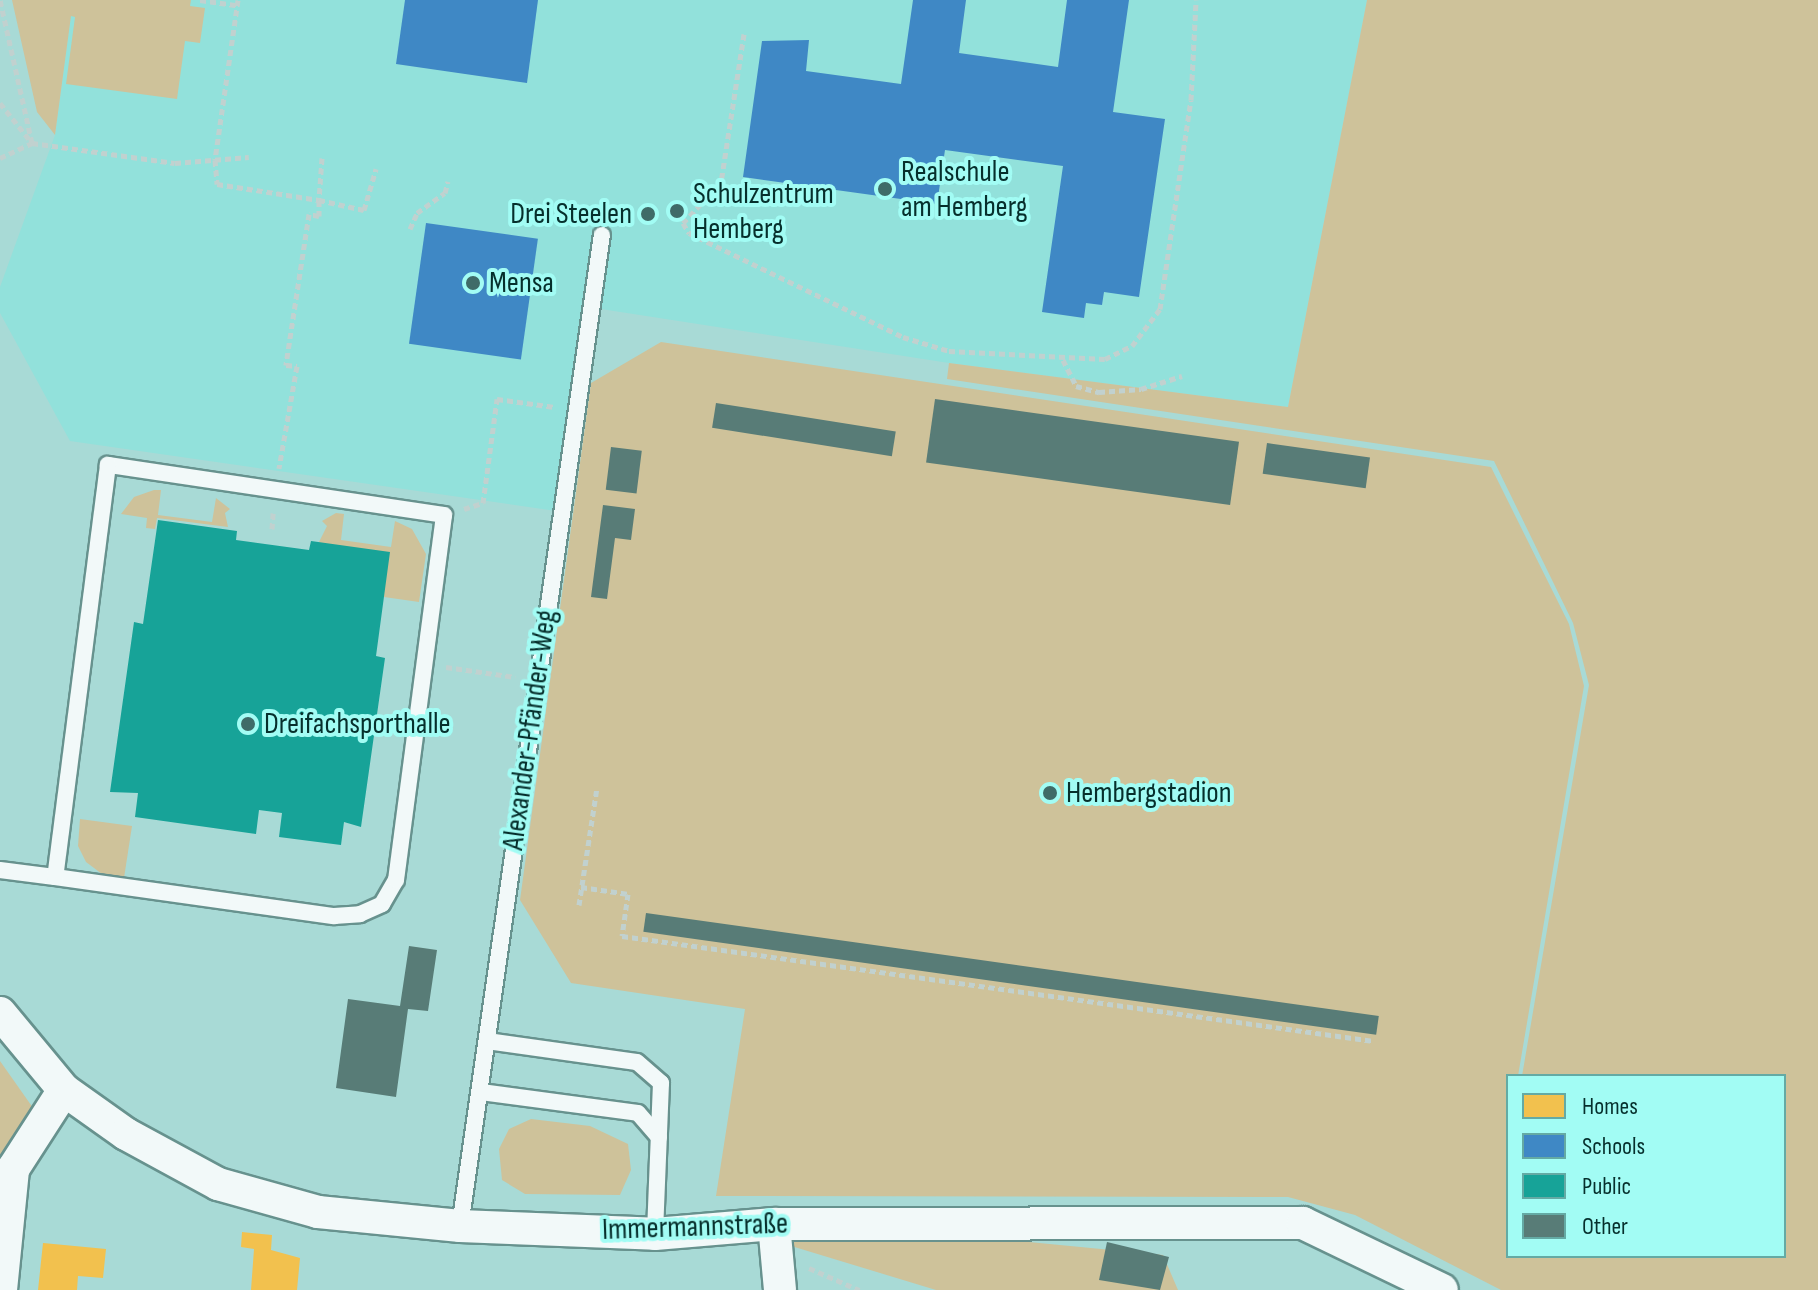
<!DOCTYPE html>
<meta charset="utf-8">
<style>
body{margin:0}
#map{position:relative;width:1818px;height:1290px;overflow:hidden;background:#a8dad6;font-family:"Sofia Sans Condensed",sans-serif}
div>[style]{position:absolute}
.built>*{inset:0;background:#92e1db}
.green>*{inset:0;background:#cec29a}
.homes>*{inset:0;background:#f2c14e}
.schools>*{inset:0;background:#3f88c5;transform-origin:0 0}
.public>*{inset:0;background:#17a398}
.building>*{inset:0;background:#587c77;transform-origin:0 0}
.path>*{height:5px;margin-top:-2.5px;transform-origin:0;background:repeating-linear-gradient(90deg,#c1d1cf 0 6px,transparent 0 10px)}
.roads{filter:drop-shadow(2px 0 #67928e) drop-shadow(-2px 0 #67928e) drop-shadow(0 2px #67928e) drop-shadow(0 -2px #67928e)}
.service>*{height:16px;margin:-8px;padding:0 8px;transform-origin:8px;border-radius:8px;background:#f2f9f9}
.minor>*{height:32px;margin:-16px;padding:0 16px;transform-origin:16px;border-radius:16px;background:#f2f9f9}
.dots>*{width:22px;height:22px;translate:-50% -50%;box-sizing:border-box;border:4px solid #a2fcf4;border-radius:50%}
span{translate:-50% -50%;white-space:nowrap;text-align:center;line-height:1.15;-webkit-text-stroke:8px #a2fcf4;paint-order:stroke}
.poi-label{font-size:30px;color:#062f2c}
.left{translate:0 -50%;text-align:left}
.right{translate:-100% -50%;text-align:right}
.street-label{font-size:30px;color:#062f2c}
.legend{position:absolute;left:1506px;top:1074px;width:280px;height:184px;box-sizing:border-box;background:#a2fcf4;border:2px solid #64aaa4;margin:0;padding:10px 14px;list-style:none;font-size:24px;color:#062f2c}
.legend li{display:flex;align-items:center;gap:16px;height:40px}
.legend b{width:40px;border:2px solid #64aaa4}
</style>
<div id="map">
<div class="built">
<div style="clip-path:polygon(73px 0,1367px 0,1288px 407px,949px 363px,601px 309px,563px 512px,70px 441px,0 313px,0 287px,55px 135px)"></div>
</div>
<div class="green">
<div style="clip-path:polygon(12px 0,191px 0,190px 6px,205px 8px,200px 43px,185px 41px,177px 99px,66px 84px,75px 17px,71px 16px,55px 135px,37px 112px)"></div>
<div style="clip-path:polygon(1367px 0,1818px 0,1818px 1290px,1501px 1290px,1355px 1215px,1288px 1197px,716px 1196px,745px 1009px,571px 983px,520px 900px,591px 383px,661px 342px,1491px 467px,1569px 624px,1584px 686px,1518px 1076px,1508px 1076px,1508px 1256px,1784px 1256px,1784px 1076px,1522px 1076px,1589px 685px,1573px 623px,1494px 461px,947px 379px,949px 363px,1288px 407px)"></div>
<div style="clip-path:polygon(154px 490px,161px 490px,158px 515px,212px 522px,216px 498px,230px 509px,225px 513px,228px 527px,157px 518px,155px 529px,146px 528px,147px 518px,121px 514px,134px 497px)"></div>
<div style="clip-path:polygon(336px 513px,344px 514px,341px 540px,391px 547px,395px 521px,412px 529px,426px 554px,419px 602px,384px 597px,319px 542px,327px 526px,322px 521px)"></div>
<div style="clip-path:polygon(80px 819px,132px 826px,124px 878px,102px 874px,86px 862px,78px 846px)"></div>
<div style="clip-path:polygon(0 1061px,50px 1132px,0 1162px)"></div>
<div style="clip-path:polygon(531px 1119px,590px 1126px,628px 1144px,631px 1170px,620px 1195px,525px 1194px,502px 1180px,499px 1149px,509px 1129px)"></div>
<div style="clip-path:polygon(903px 1230px,1163px 1255px,1178px 1290px,936px 1290px,778px 1242px)"></div>
</div>
<div class="homes">
<div style="clip-path:polygon(242px 1232px,272px 1235px,271px 1250px,300px 1258px,297px 1290px,251px 1290px,254px 1249px,241px 1247px)"></div>
<div style="clip-path:polygon(43px 1243px,106px 1249px,103px 1278px,78px 1276px,77px 1290px,38px 1290px)"></div>
</div>
<div class="schools">
<div style="clip-path:polygon(405px 0,538px 0,527px 83px,396px 64px)"></div>
<div style="clip-path:polygon(913px 0,966px 0,959px 53px,1058px 67px,1067px 0,1129px 0,1113px 112px,1165px 119px,1139px 297px,1104px 292px,1102px 305px,1086px 303px,1084px 318px,1042px 312px,1063px 166px,945px 150px,937px 204px,743px 177px,762px 41px,809px 40px,806px 71px,901px 84px)"></div>
<div style="left:426px;top:223px;width:113px;height:122px;rotate:8deg"></div>
</div>
<div class="public">
<div style="clip-path:polygon(158px 520px,237px 531px,236px 540px,309px 550px,311px 541px,390px 552px,376px 656px,385px 658px,361px 827px,344px 822px,341px 845px,279px 837px,282px 813px,259px 810px,256px 834px,135px 817px,138px 793px,110px 792px,134px 622px,143px 624px)"></div>
</div>
<div class="building">
<div style="left:935px;top:399px;width:307px;height:64px;rotate:8deg"></div>
<div style="left:716px;top:403px;width:182px;height:25px;rotate:9deg"></div>
<div style="left:1267px;top:443px;width:104px;height:31px;rotate:8deg"></div>
<div style="left:611px;top:447px;width:31px;height:43px;rotate:7deg"></div>
<div style="clip-path:polygon(603px 505px,635px 509px,631px 540px,615px 538px,607px 599px,591px 597px)"></div>
<div style="left:646px;top:913px;width:740px;height:19px;rotate:8deg"></div>
<div style="clip-path:polygon(409px 946px,437px 950px,428px 1011px,408px 1009px,396px 1097px,336px 1088px,348px 999px,400px 1006px)"></div>
<div style="clip-path:polygon(1107px 1242px,1169px 1257px,1160px 1290px,1099px 1280px)"></div>
</div>
<div class="path">
<div style="left:200px;top:0;width:37px;rotate:8deg"></div>
<div style="left:238px;top:0;width:162px;rotate:98.2deg"></div>
<div style="left:215px;top:160px;width:24px;rotate:85deg"></div>
<div style="left:217px;top:184px;width:103px;rotate:8.9deg"></div>
<div style="left:319px;top:200px;width:16px;rotate:90deg"></div>
<div style="left:319px;top:216px;width:10px;rotate:-169deg"></div>
<div style="left:309px;top:214px;width:153px;rotate:98.7deg"></div>
<div style="left:286px;top:365px;width:11px;rotate:5deg"></div>
<div style="left:297px;top:366px;width:104px;rotate:100deg"></div>
<div style="left:744px;top:34px;width:150px;rotate:98.8deg"></div>
<div style="left:721px;top:182px;width:56px;rotate:132.8deg"></div>
<div style="left:683px;top:223px;width:12px;rotate:59deg"></div>
<div style="left:689px;top:233px;width:238px;rotate:25.9deg"></div>
<div style="left:903px;top:337px;width:48px;rotate:16.9deg"></div>
<div style="left:949px;top:351px;width:156px;rotate:2.9deg"></div>
<div style="left:1105px;top:359px;width:30px;rotate:-26deg"></div>
<div style="left:1132px;top:346px;width:46px;rotate:-52.9deg"></div>
<div style="left:1160px;top:309px;width:211px;rotate:-81.6deg"></div>
<div style="left:1191px;top:100px;width:100px;rotate:-87.1deg"></div>
<div style="left:0;top:103px;width:51px;rotate:51.3deg"></div>
<div style="left:32px;top:143px;width:144px;rotate:8deg"></div>
<div style="left:175px;top:163px;width:74px;rotate:-4.6deg"></div>
<div style="left:0;top:158px;width:35px;rotate:-25deg"></div>
<div style="left:32px;top:143px;width:147px;rotate:-102.6deg"></div>
<div style="left:322px;top:158px;width:42px;rotate:94.1deg"></div>
<div style="left:319px;top:200px;width:46px;rotate:12.5deg"></div>
<div style="left:364px;top:210px;width:43px;rotate:-73.7deg"></div>
<div style="left:410px;top:229px;width:17px;rotate:-66deg"></div>
<div style="left:417px;top:213px;width:34px;rotate:-36deg"></div>
<div style="left:445px;top:193px;width:12px;rotate:-76deg"></div>
<div style="left:1063px;top:360px;width:29px;rotate:63deg"></div>
<div style="left:1076px;top:386px;width:24px;rotate:15deg"></div>
<div style="left:1099px;top:392px;width:42px;rotate:-4.1deg"></div>
<div style="left:1141px;top:389px;width:43px;rotate:-17.6deg"></div>
<div style="left:464px;top:509px;width:20px;rotate:-18deg"></div>
<div style="left:483px;top:503px;width:105px;rotate:-82.3deg"></div>
<div style="left:497px;top:399px;width:58px;rotate:8deg"></div>
<div style="left:272px;top:529px;width:16px;rotate:-86deg"></div>
<div style="left:446px;top:667px;width:70px;rotate:8.2deg"></div>
<div style="left:581px;top:887px;width:48px;rotate:8.5deg"></div>
<div style="left:628px;top:894px;width:42px;rotate:98.1deg"></div>
<div style="left:622px;top:936px;width:759px;rotate:7.95deg"></div>
<div style="left:579px;top:905px;width:118px;rotate:-81.3deg"></div>
<div style="left:809px;top:1268px;width:55px;rotate:23.7deg"></div>
</div>
<div class="roads">
<div class="service">
<div style="left:0;top:870px;width:55px;rotate:7.3deg"></div>
<div style="left:55px;top:877px;width:282px;rotate:8deg"></div>
<div style="left:334px;top:916px;width:26px;rotate:-4deg"></div>
<div style="left:360px;top:914px;width:24px;rotate:-24deg"></div>
<div style="left:382px;top:904px;width:28px;rotate:-60deg"></div>
<div style="left:396px;top:880px;width:368px;rotate:-82.5deg"></div>
<div style="left:444px;top:515px;width:340px;rotate:-171.5deg"></div>
<div style="left:108px;top:465px;width:415px;rotate:97.3deg"></div>
<div style="left:487px;top:1041px;width:151px;rotate:8deg"></div>
<div style="left:637px;top:1062px;width:32px;rotate:41deg"></div>
<div style="left:661px;top:1083px;width:151px;rotate:92.3deg"></div>
<div style="left:481px;top:1092px;width:158px;rotate:7.6deg"></div>
<div style="left:638px;top:1113px;width:32px;rotate:49deg"></div>
<div style="left:460px;top:1226px;width:1001px;rotate:-81.85deg"></div>
</div>
<div class="minor">
<div style="left:0;top:1013px;width:100px;rotate:50.3deg"></div>
<div style="left:64px;top:1090px;width:76px;rotate:35.4deg"></div>
<div style="left:126px;top:1134px;width:105px;rotate:28.5deg"></div>
<div style="left:218px;top:1184px;width:104px;rotate:15.6deg"></div>
<div style="left:318px;top:1212px;width:143px;rotate:5.6deg"></div>
<div style="left:460px;top:1226px;width:195px;rotate:2.3deg"></div>
<div style="left:655px;top:1234px;width:119px;rotate:-4.8deg"></div>
<div style="left:774px;top:1224px;width:529px;rotate:-0.11deg"></div>
<div style="left:1303px;top:1223px;width:154px;rotate:25.7deg"></div>
<div style="left:774px;top:1224px;width:66px;rotate:84.8deg"></div>
<div style="left:1px;top:1290px;width:122px;rotate:-84.3deg"></div>
<div style="left:13px;top:1169px;width:94px;rotate:-57.2deg"></div>
</div>
</div>
<div class="dots">
<div style="left:885px;top:189px;background:#3f6b68"></div>
<div style="left:677px;top:211px;background:#3f6b68"></div>
<div style="left:648px;top:214px;background:#3f6b68"></div>
<div style="left:473px;top:283px;background:#3f6b68"></div>
<div style="left:248px;top:724px;background:#3f6b68"></div>
<div style="left:1050px;top:793px;background:#3f6b68"></div>
</div>
<div class="poi-label">
<span class="left" style="left:901px;top:189px">Realschule<br>am Hemberg</span>
<span class="left" style="left:693px;top:211px">Schulzentrum<br>Hemberg</span>
<span class="right" style="left:632px;top:214px">Drei Steelen</span>
<span class="left" style="left:489px;top:283px">Mensa</span>
<span class="left" style="left:264px;top:724px">Dreifachsporthalle</span>
<span class="left" style="left:1066px;top:793px">Hembergstadion</span>
</div>
<div class="street-label">
<span style="left:530px;top:730px;rotate:-82deg">Alexander-Pfänder-Weg</span>
<span style="left:695px;top:1227px;rotate:-2deg">Immermannstraße</span>
</div>
<ul class="legend">
<li><b style="height:22px;background:#f2c14e"></b>Homes</li>
<li><b style="height:22px;background:#3f88c5"></b>Schools</li>
<li><b style="height:22px;background:#17a398"></b>Public</li>
<li><b style="height:22px;background:#587c77"></b>Other</li>
</ul>
</div>
